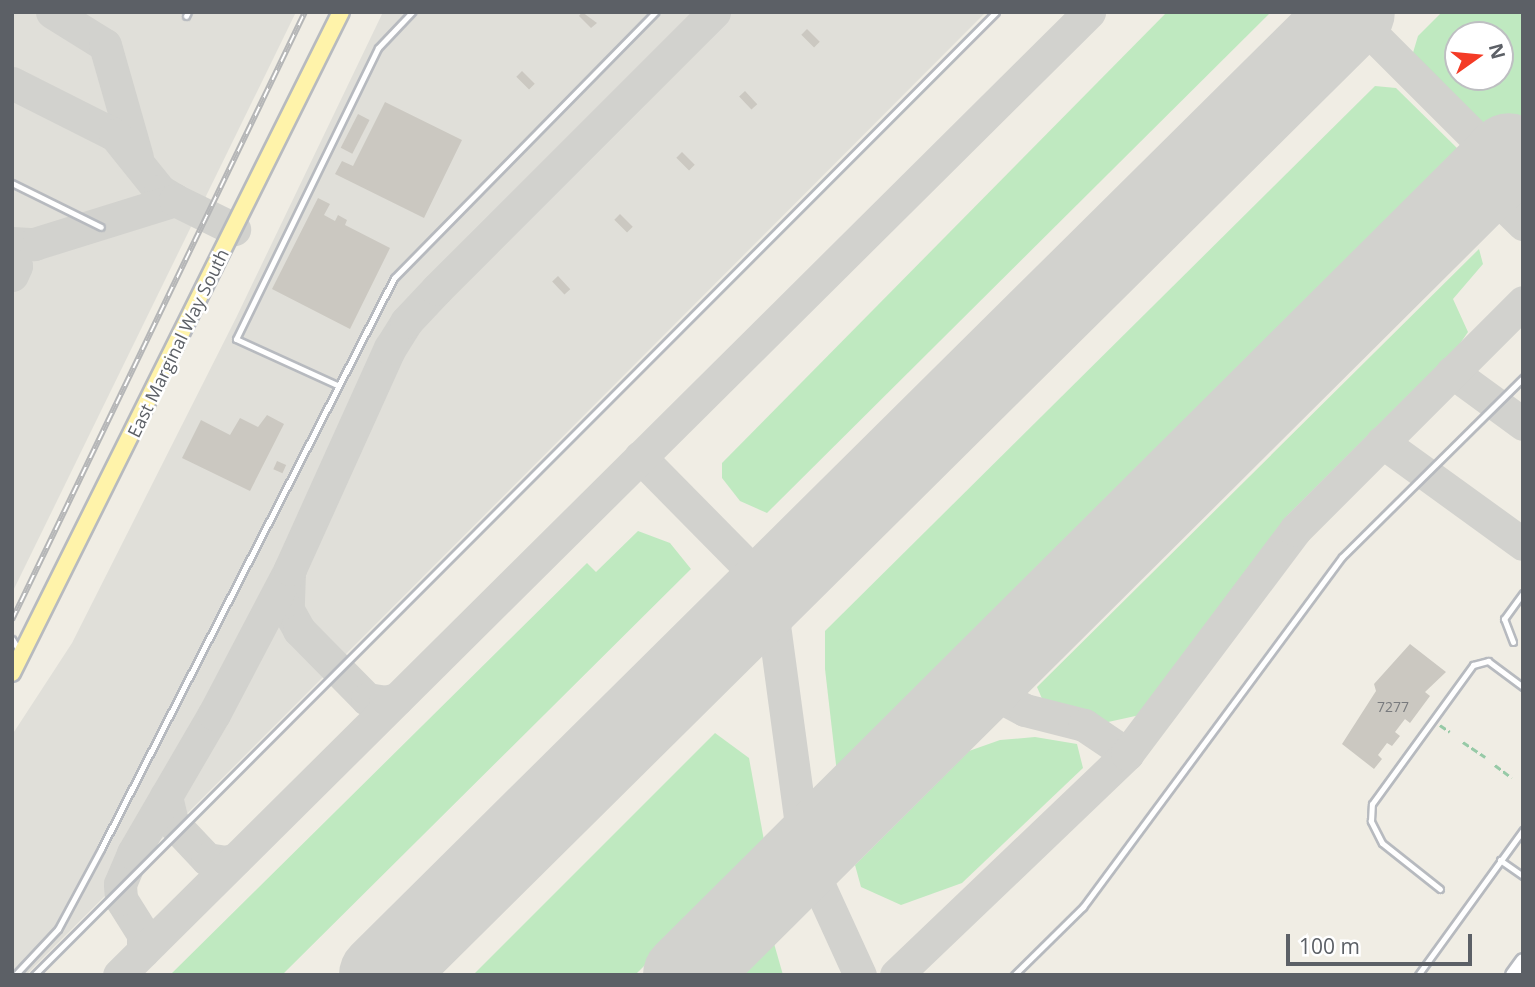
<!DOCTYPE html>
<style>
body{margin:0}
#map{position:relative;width:1535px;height:987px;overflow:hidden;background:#f0ede4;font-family:"Open Sans",sans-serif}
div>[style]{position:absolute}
.industrial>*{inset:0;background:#e0dfd9}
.green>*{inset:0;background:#bfe9c0}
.taxiway>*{height:33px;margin:-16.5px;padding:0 16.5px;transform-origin:16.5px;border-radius:16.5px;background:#d2d2ce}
.runway>*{height:84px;margin:-42px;padding:0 42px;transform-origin:42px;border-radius:42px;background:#d2d2ce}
.building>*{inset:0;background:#cbc8c1;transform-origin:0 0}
.path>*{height:2.5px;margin-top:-1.25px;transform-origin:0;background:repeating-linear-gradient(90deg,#97caa7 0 7px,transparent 0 10.5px)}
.roads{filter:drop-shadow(2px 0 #b7babf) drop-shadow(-2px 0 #b7babf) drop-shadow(0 2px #b7babf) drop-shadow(0 -2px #b7babf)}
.service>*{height:5px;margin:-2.5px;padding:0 2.5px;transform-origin:2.5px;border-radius:2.5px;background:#fff}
.secondary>*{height:14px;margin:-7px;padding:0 7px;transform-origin:7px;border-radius:7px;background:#fff}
.primary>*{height:16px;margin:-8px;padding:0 8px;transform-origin:8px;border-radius:8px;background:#fff3aa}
.rail>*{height:6px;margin-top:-3px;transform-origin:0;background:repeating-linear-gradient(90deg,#fff 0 10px,#b5b6b7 0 20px);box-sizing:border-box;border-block:2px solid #b5b6b7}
span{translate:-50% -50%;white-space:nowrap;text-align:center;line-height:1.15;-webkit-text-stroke:5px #fff;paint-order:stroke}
.number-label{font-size:14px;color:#787a7d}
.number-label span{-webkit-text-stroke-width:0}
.street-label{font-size:18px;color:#5c6066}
.frame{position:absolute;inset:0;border:14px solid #5c6066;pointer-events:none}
.north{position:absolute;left:1444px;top:21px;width:70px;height:70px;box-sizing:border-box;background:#fff;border:2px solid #bebfc2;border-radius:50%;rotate:75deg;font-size:19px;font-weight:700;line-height:28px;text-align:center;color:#5c6066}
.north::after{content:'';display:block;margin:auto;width:24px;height:32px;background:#f43b26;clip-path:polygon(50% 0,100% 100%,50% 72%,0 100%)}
.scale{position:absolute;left:1286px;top:934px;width:186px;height:32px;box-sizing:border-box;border:4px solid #5c6066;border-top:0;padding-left:9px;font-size:21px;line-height:24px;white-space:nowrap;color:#5c6066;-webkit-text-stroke:5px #fff;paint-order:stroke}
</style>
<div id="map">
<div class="industrial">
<div style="clip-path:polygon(12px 12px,296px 12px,12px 593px)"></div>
<div style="clip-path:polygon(383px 12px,986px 12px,26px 975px,12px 975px,12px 735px,72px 643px,236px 318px)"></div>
</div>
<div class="green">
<div style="clip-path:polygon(1167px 12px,1271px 12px,767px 513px,740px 501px,722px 478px,722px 463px)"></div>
<div style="clip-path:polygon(evenodd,1442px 12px,1523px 12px,1523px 162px,1412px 56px,1418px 36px,1442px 12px,1500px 35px,1500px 77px,1458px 77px,1458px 35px,1500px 35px)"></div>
<div style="clip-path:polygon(1375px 86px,1396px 88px,1459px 150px,837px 773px,825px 669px,825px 631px)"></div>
<div style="clip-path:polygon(1479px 249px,1483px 264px,1453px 299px,1468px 332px,1459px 345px,1288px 515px,1140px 715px,1108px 722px,1043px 701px,1037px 687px)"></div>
<div style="clip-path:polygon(638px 531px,670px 543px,691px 569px,282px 975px,170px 975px,587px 563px,596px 572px)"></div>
<div style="clip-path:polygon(715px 733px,749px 758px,765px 846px,635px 975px,473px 975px)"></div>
<div style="clip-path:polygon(1035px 737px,1077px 744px,1083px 768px,962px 883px,901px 905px,861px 887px,855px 865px,969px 751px,1000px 740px)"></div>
<div style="clip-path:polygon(773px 940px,783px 975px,737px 975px)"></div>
</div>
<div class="taxiway">
<div style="left:52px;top:12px;width:62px;rotate:31.9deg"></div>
<div style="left:105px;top:45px;width:116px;rotate:74.1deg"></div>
<div style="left:1350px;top:12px;width:214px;rotate:45deg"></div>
<div style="left:12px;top:83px;width:115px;rotate:26.8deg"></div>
<div style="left:115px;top:135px;width:72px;rotate:51.2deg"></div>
<div style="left:160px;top:191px;width:17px;rotate:31deg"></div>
<div style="left:1481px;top:183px;width:59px;rotate:44.3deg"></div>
<div style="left:12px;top:243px;width:22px;rotate:3deg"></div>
<div style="left:34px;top:244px;width:148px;rotate:-17.3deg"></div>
<div style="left:175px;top:200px;width:66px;rotate:26.2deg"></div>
<div style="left:12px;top:250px;width:16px;rotate:76deg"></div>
<div style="left:16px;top:266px;width:10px;rotate:114deg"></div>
<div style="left:1452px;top:372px;width:88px;rotate:36.2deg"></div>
<div style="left:1382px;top:442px;width:174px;rotate:35.9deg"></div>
<div style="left:640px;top:457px;width:184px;rotate:45.4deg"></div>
<div style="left:769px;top:588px;width:269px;rotate:82.3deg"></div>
<div style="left:805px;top:855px;width:132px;rotate:65.4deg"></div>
<div style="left:289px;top:572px;width:38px;rotate:92deg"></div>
<div style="left:288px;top:610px;width:23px;rotate:61deg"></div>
<div style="left:299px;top:630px;width:97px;rotate:45.4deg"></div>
<div style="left:367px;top:699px;width:18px;rotate:9deg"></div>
<div style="left:385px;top:702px;width:12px;rotate:-14deg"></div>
<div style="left:976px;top:684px;width:55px;rotate:28deg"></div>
<div style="left:1025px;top:710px;width:61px;rotate:14.3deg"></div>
<div style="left:1084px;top:725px;width:52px;rotate:34deg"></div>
<div style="left:166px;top:796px;width:27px;rotate:77deg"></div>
<div style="left:172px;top:822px;width:51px;rotate:46.6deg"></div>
<div style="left:207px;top:859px;width:19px;rotate:9deg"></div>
<div style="left:226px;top:862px;width:10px;rotate:-17deg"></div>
<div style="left:143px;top:951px;width:17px;rotate:-90deg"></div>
<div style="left:143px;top:934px;width:41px;rotate:-122.2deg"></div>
<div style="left:121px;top:899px;width:15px;rotate:-94deg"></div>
<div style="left:120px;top:884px;width:34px;rotate:-67deg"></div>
<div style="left:133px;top:853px;width:161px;rotate:-59.8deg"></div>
<div style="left:214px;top:714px;width:164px;rotate:-62.3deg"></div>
<div style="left:290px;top:569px;width:243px;rotate:-65.7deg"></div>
<div style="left:390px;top:348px;width:31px;rotate:-58deg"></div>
<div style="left:406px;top:322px;width:45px;rotate:-46.8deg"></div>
<div style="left:437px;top:289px;width:392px;rotate:-45deg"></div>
<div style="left:119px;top:975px;width:1367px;rotate:-44.79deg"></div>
<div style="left:896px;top:975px;width:320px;rotate:-43.7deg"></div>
<div style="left:1127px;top:754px;width:280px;rotate:-53.1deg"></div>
<div style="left:1295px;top:530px;width:322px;rotate:-45deg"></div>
</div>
<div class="runway">
<div style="left:381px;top:975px;width:1368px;rotate:-44.73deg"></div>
<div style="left:685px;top:975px;width:1162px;rotate:-44.86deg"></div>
</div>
<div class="building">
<div style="clip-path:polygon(582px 12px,597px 23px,591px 28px,579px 16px)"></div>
<div style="left:807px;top:29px;width:18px;height:8px;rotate:45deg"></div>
<div style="left:522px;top:71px;width:18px;height:8px;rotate:45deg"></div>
<div style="left:745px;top:91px;width:18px;height:8px;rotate:47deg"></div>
<div style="clip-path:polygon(385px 102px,462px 140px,424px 218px,335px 174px,342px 161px,353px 166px)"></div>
<div style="left:358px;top:114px;width:13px;height:38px;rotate:27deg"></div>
<div style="left:682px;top:152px;width:18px;height:8px;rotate:45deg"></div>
<div style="clip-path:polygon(318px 198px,330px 204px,324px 215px,335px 221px,338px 215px,347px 220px,345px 225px,390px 248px,350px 329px,272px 289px)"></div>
<div style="left:620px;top:214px;width:18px;height:8px;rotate:45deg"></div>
<div style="left:558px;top:276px;width:18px;height:8px;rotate:47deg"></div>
<div style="clip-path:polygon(267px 415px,284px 424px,250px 491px,182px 458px,201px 420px,230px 435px,240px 418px,258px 427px)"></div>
<div style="left:277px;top:461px;width:10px;height:9px;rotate:24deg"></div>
<div style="clip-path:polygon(1410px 644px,1446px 672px,1425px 692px,1430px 696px,1410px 723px,1405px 719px,1395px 732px,1400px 736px,1392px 746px,1387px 743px,1378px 755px,1382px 759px,1374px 769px,1342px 744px,1376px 691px,1374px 684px)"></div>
</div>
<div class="path">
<div style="left:1440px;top:725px;width:12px;rotate:35deg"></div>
<div style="left:1463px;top:742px;width:27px;rotate:34deg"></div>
<div style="left:1495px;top:765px;width:21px;rotate:37deg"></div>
</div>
<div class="roads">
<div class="service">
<div style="left:186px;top:16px;width:4px;rotate:-63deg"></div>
<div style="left:12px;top:183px;width:99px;rotate:26.3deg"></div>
<div style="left:337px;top:385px;width:111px;rotate:-155.5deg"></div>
<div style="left:236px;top:339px;width:324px;rotate:-64deg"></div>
<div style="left:378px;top:48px;width:50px;rotate:-46.6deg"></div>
<div style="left:12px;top:639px;width:15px;rotate:58deg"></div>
<div style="left:1513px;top:642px;width:25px;rotate:-111deg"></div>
<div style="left:1504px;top:619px;width:32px;rotate:-54deg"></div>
<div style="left:1500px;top:860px;width:28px;rotate:35deg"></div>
<div style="left:1440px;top:889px;width:74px;rotate:-141.6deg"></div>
<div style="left:1382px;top:843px;width:25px;rotate:-117deg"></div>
<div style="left:1371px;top:821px;width:17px;rotate:-87deg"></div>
<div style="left:1372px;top:804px;width:172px;rotate:-54deg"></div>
<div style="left:1473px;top:665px;width:16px;rotate:-15deg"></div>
<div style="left:1488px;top:661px;width:44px;rotate:36.6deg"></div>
<div style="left:15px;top:975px;width:63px;rotate:-46.9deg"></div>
<div style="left:58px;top:929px;width:91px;rotate:-61.7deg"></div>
<div style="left:101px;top:849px;width:642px;rotate:-62.84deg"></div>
<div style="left:394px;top:278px;width:373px;rotate:-45.5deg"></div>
<div style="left:34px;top:975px;width:1361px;rotate:-45.03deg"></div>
<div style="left:1014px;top:975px;width:97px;rotate:-44.6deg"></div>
<div style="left:1083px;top:907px;width:435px;rotate:-53.5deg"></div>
<div style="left:1342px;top:557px;width:255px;rotate:-44.7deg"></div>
<div style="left:1418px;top:975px;width:179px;rotate:-54.1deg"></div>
</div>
<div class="secondary">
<div style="left:1513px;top:975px;width:17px;rotate:-54deg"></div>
</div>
<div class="primary">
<div style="left:12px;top:673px;width:738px;rotate:-63.54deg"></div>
</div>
</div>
<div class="rail">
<div style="left:12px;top:620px;width:675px;rotate:-64.27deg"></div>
</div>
<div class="number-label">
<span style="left:1393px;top:707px">7277</span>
</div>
<div class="street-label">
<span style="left:178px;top:343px;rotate:-64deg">East Marginal Way South</span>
</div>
<div class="frame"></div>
<div class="north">N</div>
<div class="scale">100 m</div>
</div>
